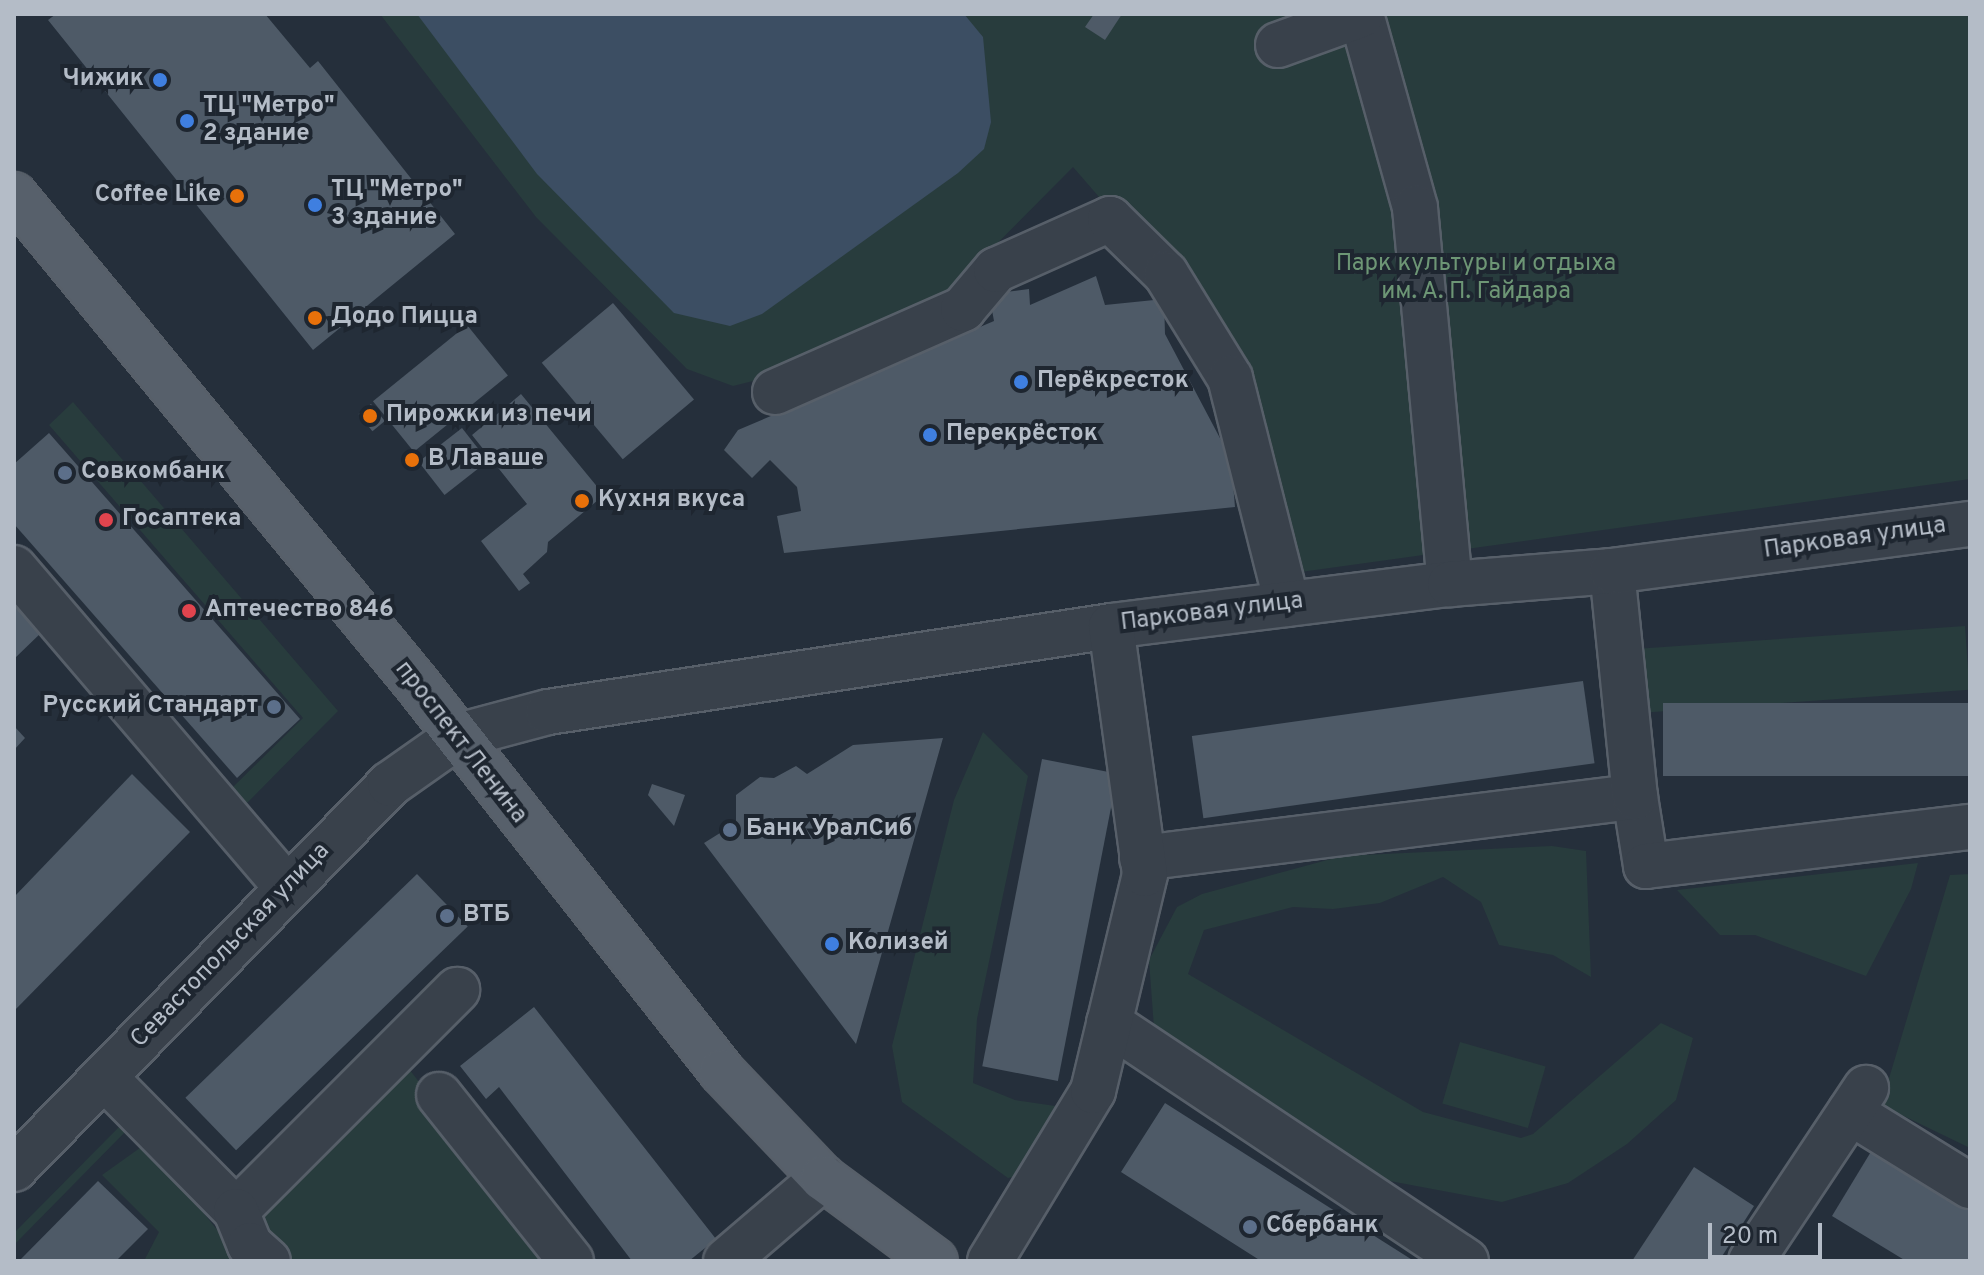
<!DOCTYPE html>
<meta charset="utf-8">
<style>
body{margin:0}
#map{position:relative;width:1984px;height:1275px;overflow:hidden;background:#252f3b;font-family:Overpass,sans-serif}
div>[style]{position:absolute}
.green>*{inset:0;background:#283c3d;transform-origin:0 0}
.water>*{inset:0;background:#3c4e63}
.building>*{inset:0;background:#4e5a67;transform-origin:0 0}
.roads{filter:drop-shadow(2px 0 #575f69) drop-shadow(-2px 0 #575f69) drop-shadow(0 2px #575f69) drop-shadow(0 -2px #575f69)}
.minor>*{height:44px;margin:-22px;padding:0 22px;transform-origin:22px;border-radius:22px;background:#39414b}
.major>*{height:44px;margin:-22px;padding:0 22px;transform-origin:22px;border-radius:22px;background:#57606b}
.dots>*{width:22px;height:22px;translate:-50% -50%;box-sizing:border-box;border:4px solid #1e2630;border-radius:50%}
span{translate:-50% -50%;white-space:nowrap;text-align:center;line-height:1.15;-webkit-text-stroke:8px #1e2630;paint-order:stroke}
.poi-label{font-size:24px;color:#b4bcc7;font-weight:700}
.right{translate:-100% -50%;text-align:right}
.left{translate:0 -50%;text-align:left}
.park-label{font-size:24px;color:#6d9675}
.street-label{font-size:24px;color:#b4bcc7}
.frame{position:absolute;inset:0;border:16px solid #b4bcc7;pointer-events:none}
.scale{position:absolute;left:1708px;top:1223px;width:114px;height:36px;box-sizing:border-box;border:4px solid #b4bcc7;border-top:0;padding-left:10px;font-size:24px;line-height:28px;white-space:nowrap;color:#b4bcc7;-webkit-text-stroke:6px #1e2630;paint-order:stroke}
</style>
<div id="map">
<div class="green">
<div style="clip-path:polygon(380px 14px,1970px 14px,1970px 479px,1279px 575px,1274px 538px,1166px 274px,1073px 167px,944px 297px,805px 368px,733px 386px,687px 369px,536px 217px)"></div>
<div style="clip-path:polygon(73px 402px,338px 711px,246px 804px,232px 788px,303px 718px,49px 425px)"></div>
<div style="left:1965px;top:626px;width:64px;height:324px;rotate:86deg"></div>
<div style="clip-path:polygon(983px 732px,1028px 776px,977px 1019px,973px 1083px,1015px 1100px,1062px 1107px,1026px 1174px,1008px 1178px,902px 1102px,892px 1046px,954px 800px)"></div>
<div style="clip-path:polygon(1552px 846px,1586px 851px,1591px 977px,1553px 955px,1499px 945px,1481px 902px,1443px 877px,1380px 903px,1333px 909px,1293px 907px,1204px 930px,1188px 974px,1423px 1112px,1521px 1138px,1533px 1134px,1661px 1023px,1693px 1038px,1676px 1100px,1627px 1144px,1568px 1183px,1502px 1202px,1379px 1179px,1154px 1028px,1149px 960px,1177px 907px,1202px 894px,1342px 856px)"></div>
<div style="clip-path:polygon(1918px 863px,1911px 889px,1866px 976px,1755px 935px,1720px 935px,1677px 890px)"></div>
<div style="clip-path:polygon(1970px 874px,1970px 1148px,1881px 1105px,1950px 875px)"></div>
<div style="left:1460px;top:1042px;width:89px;height:64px;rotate:16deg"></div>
<div style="clip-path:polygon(401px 1059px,561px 1261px,282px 1261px,260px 1242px,260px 1203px)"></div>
<div style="clip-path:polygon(120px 1126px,128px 1129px,14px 1245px,14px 1233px)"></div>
<div style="clip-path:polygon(144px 1145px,182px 1186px,242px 1261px,145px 1259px,159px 1232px,102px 1175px)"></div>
</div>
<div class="water">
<div style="clip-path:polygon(417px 14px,964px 14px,983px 37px,991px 122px,984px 149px,958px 173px,762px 314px,730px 326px,674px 313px,537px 174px)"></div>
</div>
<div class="building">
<div style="clip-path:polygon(56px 14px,265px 14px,310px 68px,318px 61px,455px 234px,313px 350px,48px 20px)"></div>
<div style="clip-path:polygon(1094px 14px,1122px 14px,1105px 40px,1085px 27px)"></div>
<div style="clip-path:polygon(1096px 276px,1105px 305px,1164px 299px,1165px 334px,1231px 459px,1235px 507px,784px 553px,777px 516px,801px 511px,797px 487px,770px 460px,752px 478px,724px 450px,738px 430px,994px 321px,989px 294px,1029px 289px,1030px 305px)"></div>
<div style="left:613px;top:303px;width:126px;height:93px;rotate:50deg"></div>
<div style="left:467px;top:325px;width:65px;height:121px;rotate:51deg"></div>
<div style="clip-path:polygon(521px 394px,604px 495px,548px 542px,547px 552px,523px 574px,530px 583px,519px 591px,481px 541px,527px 504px,472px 435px)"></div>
<div style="left:371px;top:404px;width:22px;height:16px;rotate:51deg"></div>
<div style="left:462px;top:428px;width:42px;height:55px;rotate:52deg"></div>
<div style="clip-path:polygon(49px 433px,300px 719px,237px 778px,14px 524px,14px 464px)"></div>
<div style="left:411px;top:454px;width:12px;height:11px;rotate:48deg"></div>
<div style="clip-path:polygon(14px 599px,44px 630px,14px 659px)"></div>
<div style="left:1583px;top:681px;width:83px;height:395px;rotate:82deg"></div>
<div style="left:1970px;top:703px;width:73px;height:307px;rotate:90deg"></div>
<div style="clip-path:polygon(14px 726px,25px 738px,14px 750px)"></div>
<div style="clip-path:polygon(943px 738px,856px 1044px,704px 843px,736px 823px,736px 795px,760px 777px,774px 778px,796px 766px,807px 774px,853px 745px)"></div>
<div style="left:1042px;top:759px;width:77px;height:313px;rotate:11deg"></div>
<div style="clip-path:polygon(132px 774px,190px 832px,14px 1011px,14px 897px)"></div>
<div style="clip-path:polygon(652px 784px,685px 795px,674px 826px,648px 795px)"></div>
<div style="left:417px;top:874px;width:73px;height:322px;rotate:46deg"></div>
<div style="clip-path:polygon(534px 1007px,716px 1239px,689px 1261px,632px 1261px,499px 1087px,486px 1099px,460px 1066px)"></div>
<div style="clip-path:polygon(1165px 1103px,1286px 1180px,1414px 1261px,1261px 1261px,1121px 1172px)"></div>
<div style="clip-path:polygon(1872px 1150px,1970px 1210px,1970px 1261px,1906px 1261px,1832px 1216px)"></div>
<div style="clip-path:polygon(1694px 1167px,1754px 1206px,1719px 1261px,1632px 1261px)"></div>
<div style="clip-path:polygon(98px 1181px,148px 1229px,116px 1261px,19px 1261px)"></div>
</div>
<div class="roads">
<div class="minor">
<div style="left:1361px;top:14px;width:201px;rotate:74.4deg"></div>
<div style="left:1415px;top:208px;width:378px;rotate:84.7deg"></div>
<div style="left:1278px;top:45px;width:88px;rotate:-19.9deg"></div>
<div style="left:775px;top:392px;width:206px;rotate:-23.8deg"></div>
<div style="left:963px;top:309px;width:51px;rotate:-49.8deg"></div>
<div style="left:996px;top:270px;width:125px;rotate:-24.1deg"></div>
<div style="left:1110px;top:219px;width:78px;rotate:44.5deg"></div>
<div style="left:1166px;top:274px;width:122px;rotate:58.4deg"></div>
<div style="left:1230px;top:378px;width:233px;rotate:75.8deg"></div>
<div style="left:14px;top:568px;width:418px;rotate:49.5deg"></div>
<div style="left:1635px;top:797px;width:70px;rotate:80.9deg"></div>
<div style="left:1646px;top:866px;width:326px;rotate:-6.9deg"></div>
<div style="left:1142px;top:858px;width:497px;rotate:-7.1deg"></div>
<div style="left:1635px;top:797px;width:227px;rotate:-95.8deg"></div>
<div style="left:1109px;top:1023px;width:429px;rotate:33.7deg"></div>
<div style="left:104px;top:1077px;width:188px;rotate:45.4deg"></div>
<div style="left:236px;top:1211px;width:313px;rotate:-45deg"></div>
<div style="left:439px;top:1095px;width:212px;rotate:51.5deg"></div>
<div style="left:1850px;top:1112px;width:141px;rotate:31.7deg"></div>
<div style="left:14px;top:1169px;width:538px;rotate:-45.68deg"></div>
<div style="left:390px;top:784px;width:83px;rotate:-35.2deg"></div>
<div style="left:458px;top:736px;width:93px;rotate:-14.9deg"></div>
<div style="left:548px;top:712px;width:570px;rotate:-8.68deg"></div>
<div style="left:1111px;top:626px;width:342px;rotate:-7.1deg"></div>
<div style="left:1450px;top:584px;width:163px;rotate:-4.6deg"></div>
<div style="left:1612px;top:571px;width:361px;rotate:-7.5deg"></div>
<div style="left:236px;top:1211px;width:37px;rotate:68deg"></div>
<div style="left:250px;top:1245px;width:24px;rotate:42deg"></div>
<div style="left:726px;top:1261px;width:128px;rotate:-40.6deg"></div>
<div style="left:990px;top:1261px;width:199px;rotate:-58.8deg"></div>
<div style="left:1093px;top:1091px;width:223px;rotate:-76.5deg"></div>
<div style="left:1145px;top:874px;width:250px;rotate:-97.8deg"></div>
<div style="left:1751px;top:1261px;width:208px;rotate:-56.4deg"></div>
</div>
<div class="major">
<div style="left:14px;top:195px;width:632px;rotate:50.52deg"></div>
<div style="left:416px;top:683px;width:495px;rotate:51.8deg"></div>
<div style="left:722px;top:1072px;width:146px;rotate:46.4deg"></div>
<div style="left:823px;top:1178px;width:139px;rotate:36.5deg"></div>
</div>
</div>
<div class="dots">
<div style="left:160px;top:80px;background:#3f7fe0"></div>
<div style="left:187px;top:121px;background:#3f7fe0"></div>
<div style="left:237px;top:196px;background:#e8710a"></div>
<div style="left:315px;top:205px;background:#3f7fe0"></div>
<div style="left:315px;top:318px;background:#e8710a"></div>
<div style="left:1021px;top:382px;background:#3f7fe0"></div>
<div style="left:370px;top:416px;background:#e8710a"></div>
<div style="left:930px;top:435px;background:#3f7fe0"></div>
<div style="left:412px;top:460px;background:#e8710a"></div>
<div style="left:65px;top:473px;background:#5c6f8a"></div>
<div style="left:582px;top:501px;background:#e8710a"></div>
<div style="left:106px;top:520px;background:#e0444e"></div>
<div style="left:189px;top:611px;background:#e0444e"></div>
<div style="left:274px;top:707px;background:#5c6f8a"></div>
<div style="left:730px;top:830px;background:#5c6f8a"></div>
<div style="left:447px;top:916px;background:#5c6f8a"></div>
<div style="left:832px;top:944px;background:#3f7fe0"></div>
<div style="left:1250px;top:1227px;background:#5c6f8a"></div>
</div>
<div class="poi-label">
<span class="right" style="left:144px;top:80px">Чижик</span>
<span class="left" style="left:203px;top:121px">ТЦ "Метро"<br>2 здание</span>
<span class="left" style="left:331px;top:205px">ТЦ "Метро"<br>3 здание</span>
<span class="right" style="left:221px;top:196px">Coffee Like</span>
<span class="left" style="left:331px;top:318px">Додо Пицца</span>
<span class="left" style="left:1037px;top:382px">Перёкресток</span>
<span class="left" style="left:386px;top:416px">Пирожки из печи</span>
<span class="left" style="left:946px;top:435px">Перекрёсток</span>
<span class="left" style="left:428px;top:460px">В Лаваше</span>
<span class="left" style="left:81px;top:473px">Совкомбанк</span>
<span class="left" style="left:598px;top:501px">Кухня вкуса</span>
<span class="left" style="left:122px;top:520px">Госаптека</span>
<span class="left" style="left:205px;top:611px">Аптечество 846</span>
<span class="right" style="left:258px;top:707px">Русский Стандарт</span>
<span class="left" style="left:746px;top:830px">Банк УралСиб</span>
<span class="left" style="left:463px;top:916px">ВТБ</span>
<span class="left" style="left:848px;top:944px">Колизей</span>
<span class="left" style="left:1266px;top:1227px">Сбербанк</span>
</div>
<div class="park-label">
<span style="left:1476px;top:279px">Парк культуры и отдыха<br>им. А. П. Гайдара</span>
</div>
<div class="street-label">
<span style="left:1855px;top:539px;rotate:-8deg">Парковая улица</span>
<span style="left:1212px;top:613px;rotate:-7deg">Парковая улица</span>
<span style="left:460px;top:743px;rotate:52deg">проспект Ленина</span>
<span style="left:231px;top:946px;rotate:-46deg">Севастопольская улица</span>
</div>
<div class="frame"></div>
<div class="scale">20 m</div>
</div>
